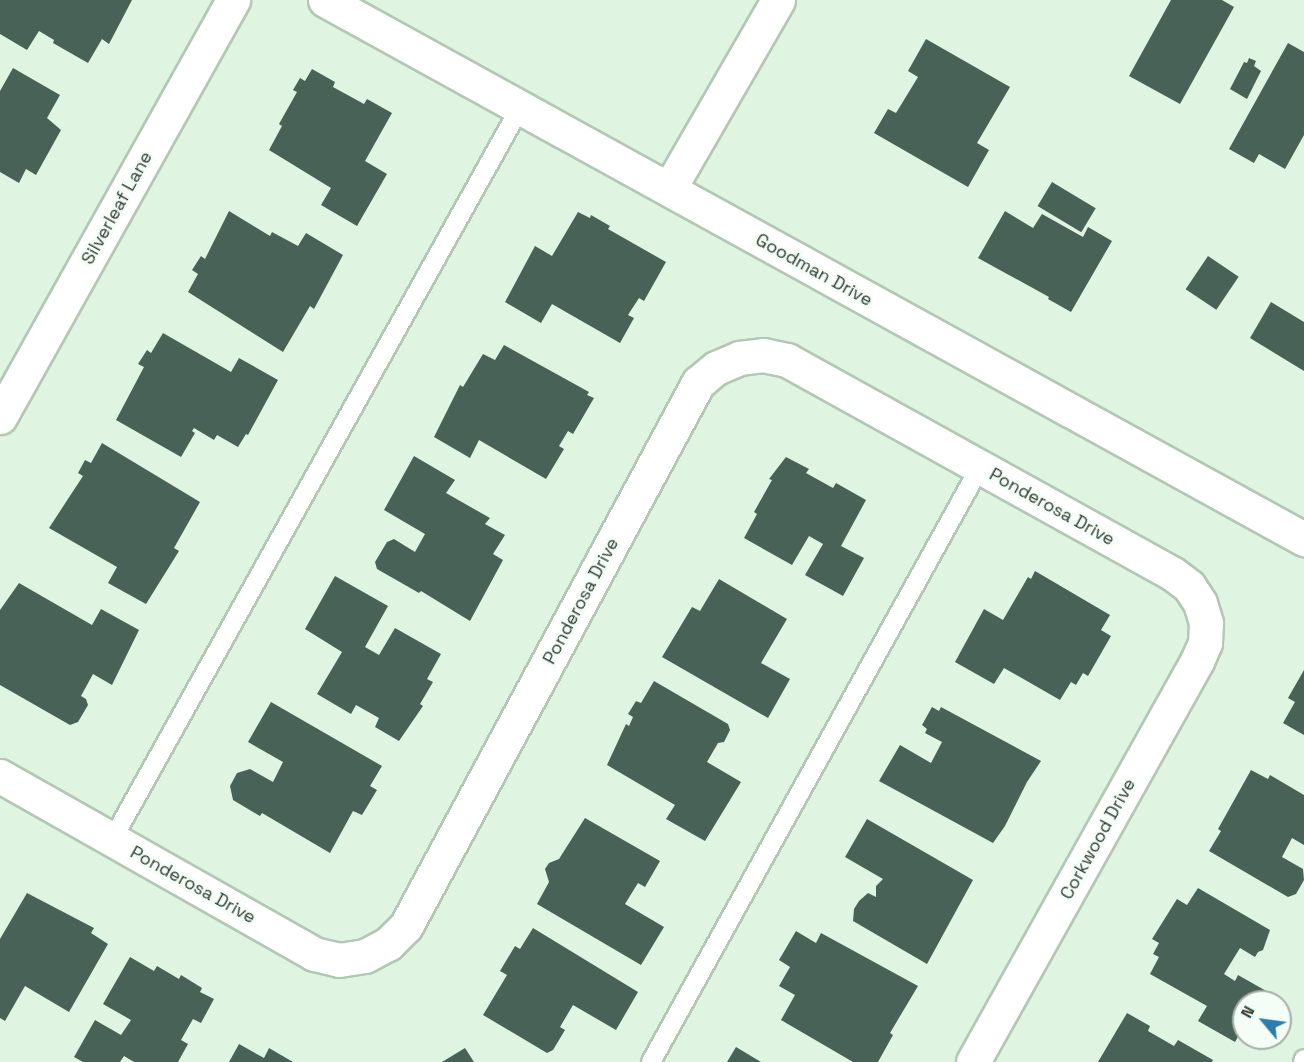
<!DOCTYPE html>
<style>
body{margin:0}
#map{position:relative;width:1304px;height:1062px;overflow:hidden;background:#dff5e1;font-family:"Space Grotesk",sans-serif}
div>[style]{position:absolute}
.building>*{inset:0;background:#496257;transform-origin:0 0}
.roads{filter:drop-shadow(2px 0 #b2c7b4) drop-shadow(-2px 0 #b2c7b4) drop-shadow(0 2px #b2c7b4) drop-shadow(0 -2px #b2c7b4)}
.lane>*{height:18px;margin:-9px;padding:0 9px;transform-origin:9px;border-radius:9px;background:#fff}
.street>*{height:33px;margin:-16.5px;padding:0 16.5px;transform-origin:16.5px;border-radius:16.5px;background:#fff}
span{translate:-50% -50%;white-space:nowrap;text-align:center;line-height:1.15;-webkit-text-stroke:6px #f5fef6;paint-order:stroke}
.street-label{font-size:18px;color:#333c34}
.north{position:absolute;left:1232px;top:990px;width:60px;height:60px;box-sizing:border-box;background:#f5fef6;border:2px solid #a7b0a8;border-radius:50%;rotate:299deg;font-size:16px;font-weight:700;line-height:24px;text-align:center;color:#333c34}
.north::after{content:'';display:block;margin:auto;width:21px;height:27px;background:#2b7dae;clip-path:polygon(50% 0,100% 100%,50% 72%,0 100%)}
</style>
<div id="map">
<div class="building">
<div style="clip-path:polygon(0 0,132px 0,109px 44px,102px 39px,88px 63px,53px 43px,54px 40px,39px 31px,27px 50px,0 34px)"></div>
<div style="clip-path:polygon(1171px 0,1222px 0,1234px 7px,1180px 104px,1129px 76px)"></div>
<div style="clip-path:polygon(926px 39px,1010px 87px,977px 143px,989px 150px,968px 187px,874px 133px,888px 109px,896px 113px,918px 77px,908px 71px)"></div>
<div style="clip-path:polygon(1288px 43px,1304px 52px,1304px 135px,1285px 169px,1259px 154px,1254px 163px,1229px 149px)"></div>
<div style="clip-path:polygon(1249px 58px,1256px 61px,1254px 66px,1261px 71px,1247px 99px,1230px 89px,1244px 62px,1247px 63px)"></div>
<div style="clip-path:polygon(13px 68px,60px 95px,47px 118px,61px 130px,36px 175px,26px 169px,19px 183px,0 172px,0 91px)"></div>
<div style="clip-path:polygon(312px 69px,335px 82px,333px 87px,364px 104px,367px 99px,392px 113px,365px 161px,387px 174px,357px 226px,321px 205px,331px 188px,269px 150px,282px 126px,279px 124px,297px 92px,293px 90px,300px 78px,305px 81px)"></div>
<div style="left:1052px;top:182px;width:51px;height:28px;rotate:31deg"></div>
<div style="clip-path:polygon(229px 211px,270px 236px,272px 232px,298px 246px,306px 233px,343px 255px,314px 309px,310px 306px,283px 352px,188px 292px,198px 274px,192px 270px,201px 256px,205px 259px)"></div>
<div style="clip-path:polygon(1005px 211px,1033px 228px,1042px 214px,1083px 237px,1088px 227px,1112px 241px,1071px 312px,1048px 299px,1049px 297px,978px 258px)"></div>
<div style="clip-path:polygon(578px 212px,590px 218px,591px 215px,610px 226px,608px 229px,666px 262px,644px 301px,639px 298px,628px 315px,634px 318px,620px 343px,552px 304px,541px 323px,505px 302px,535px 246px,552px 256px)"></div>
<div style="left:1208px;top:256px;width:37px;height:40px;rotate:34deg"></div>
<div style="clip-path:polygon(1271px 302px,1304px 322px,1304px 371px,1250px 338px)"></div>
<div style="clip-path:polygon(163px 333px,231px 372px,239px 358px,278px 380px,248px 435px,246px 434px,238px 447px,217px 435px,214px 440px,194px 428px,192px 431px,195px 433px,181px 457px,116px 420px,144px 367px,138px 364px,147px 350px,151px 353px)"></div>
<div style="clip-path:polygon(504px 345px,589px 392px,587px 395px,594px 398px,573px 434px,568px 431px,559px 446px,564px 449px,546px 479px,479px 440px,470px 458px,434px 437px,460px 385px,463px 387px,483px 354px,495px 360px)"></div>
<div style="clip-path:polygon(102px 443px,200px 502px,174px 548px,179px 551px,146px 604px,108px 583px,117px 567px,49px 528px,83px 476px,78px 473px,85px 460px,91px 463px)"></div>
<div style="clip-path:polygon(414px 456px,455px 480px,446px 493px,490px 518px,485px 524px,505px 535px,493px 554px,503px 560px,470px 621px,421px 591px,419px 593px,377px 569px,375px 562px,387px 542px,394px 539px,415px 552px,425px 534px,384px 510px)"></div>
<div style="clip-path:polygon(786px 457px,809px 469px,806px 473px,833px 488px,836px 483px,866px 500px,841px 546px,864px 558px,843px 596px,805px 575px,823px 544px,809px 536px,792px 565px,744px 538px,757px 514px,754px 512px,772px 480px,769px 479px)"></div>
<div style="clip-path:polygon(1035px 571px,1110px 615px,1101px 630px,1111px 636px,1088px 676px,1083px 673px,1076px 685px,1071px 682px,1060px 700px,1004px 668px,994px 684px,955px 662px,984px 609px,1003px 620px,1028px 577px,1031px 579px)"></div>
<div style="clip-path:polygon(335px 576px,388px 606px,365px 647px,379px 655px,395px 628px,441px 654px,427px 679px,433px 682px,420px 704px,423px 706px,399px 741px,375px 727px,379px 718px,356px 705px,351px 714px,317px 694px,342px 652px,305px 629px)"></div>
<div style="clip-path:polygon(719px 579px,787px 619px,761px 663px,790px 679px,768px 718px,662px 657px,692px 607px,700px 611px)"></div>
<div style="clip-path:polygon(19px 583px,92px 625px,101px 609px,139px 630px,112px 685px,93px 674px,81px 696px,86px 699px,88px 705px,78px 722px,70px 725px,0 685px,0 610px)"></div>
<div style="clip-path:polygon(1304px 670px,1304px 735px,1283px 723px,1295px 702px,1288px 698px)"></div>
<div style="clip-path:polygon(654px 681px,728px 724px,730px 730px,724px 742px,718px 743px,707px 762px,741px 782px,705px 841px,666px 819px,675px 805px,607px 765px,626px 724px,629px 726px,633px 717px,628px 714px,636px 701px,641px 703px)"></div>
<div style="clip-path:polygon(271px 702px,382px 766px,370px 786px,377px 790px,362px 815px,353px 811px,330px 853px,262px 813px,260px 816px,233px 800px,230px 786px,237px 773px,250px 769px,273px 782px,283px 762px,248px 742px)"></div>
<div style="clip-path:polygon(932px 707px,939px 711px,941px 707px,1041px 761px,1027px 782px,1005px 826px,993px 843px,879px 781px,900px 745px,931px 763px,942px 742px,925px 733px,927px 729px,922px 725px)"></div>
<div style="clip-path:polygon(1251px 770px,1268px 779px,1270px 775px,1304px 795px,1304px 845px,1292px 838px,1282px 857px,1303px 869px,1304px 880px,1296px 894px,1288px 897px,1209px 851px,1221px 831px,1218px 829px)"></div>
<div style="clip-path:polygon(585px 818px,660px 861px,645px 887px,638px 883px,625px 904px,664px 927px,641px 965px,537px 904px,549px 882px,545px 869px,549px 863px,559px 859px)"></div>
<div style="clip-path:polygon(867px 819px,973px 880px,927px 964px,853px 921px,854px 909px,859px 901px,868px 893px,876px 897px,876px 886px,883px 879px,845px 857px)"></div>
<div style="clip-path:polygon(1198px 888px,1270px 930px,1263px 950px,1258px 952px,1255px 957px,1240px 948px,1224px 974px,1235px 981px,1238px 975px,1268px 992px,1262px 1002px,1244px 1002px,1244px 1026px,1235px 1042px,1198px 1021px,1207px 1006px,1150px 974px,1159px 957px,1153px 954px,1159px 943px,1152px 939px,1177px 899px,1187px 905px)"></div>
<div style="clip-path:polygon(27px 893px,94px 928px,91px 933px,108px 944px,69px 1012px,25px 986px,5px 1021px,0 1018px,0 939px)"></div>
<div style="clip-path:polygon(533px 928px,638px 992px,616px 1030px,573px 1005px,560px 1027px,565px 1030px,553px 1050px,547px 1053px,483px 1015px,507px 975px,500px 971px,515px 946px,520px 949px)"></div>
<div style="clip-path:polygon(796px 931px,816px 943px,821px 933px,918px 986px,890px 1033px,893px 1035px,878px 1062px,853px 1062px,781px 1020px,795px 995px,779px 986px,790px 967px,779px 960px)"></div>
<div style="clip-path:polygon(130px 957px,154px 971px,157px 966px,179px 979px,181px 975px,202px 988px,200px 992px,214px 999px,201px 1023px,193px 1019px,181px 1040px,188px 1044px,178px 1062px,134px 1062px,124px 1056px,120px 1062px,83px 1062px,74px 1057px,95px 1020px,121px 1035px,131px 1020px,103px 1004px)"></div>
<div style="clip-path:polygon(1127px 1013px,1150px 1026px,1148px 1031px,1174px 1046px,1178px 1040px,1213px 1060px,1212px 1062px,1098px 1062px)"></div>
<div style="clip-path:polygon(239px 1044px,264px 1058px,269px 1048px,293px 1062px,229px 1062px)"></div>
<div style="clip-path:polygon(736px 1047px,761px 1062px,727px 1062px)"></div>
<div style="clip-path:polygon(465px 1048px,474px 1062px,442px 1062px)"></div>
</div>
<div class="roads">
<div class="lane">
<div style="left:112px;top:840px;width:838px;rotate:-60.87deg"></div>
<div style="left:651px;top:1062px;width:680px;rotate:-61.06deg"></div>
<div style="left:1303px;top:1062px;width:3px;rotate:-72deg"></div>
</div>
<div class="street">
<div style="left:325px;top:0;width:1118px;rotate:28.84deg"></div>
<div style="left:669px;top:189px;width:218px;rotate:-60deg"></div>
<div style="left:0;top:417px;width:478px;rotate:-60.8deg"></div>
<div style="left:0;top:776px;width:361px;rotate:29.5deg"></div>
<div style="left:314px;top:954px;width:26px;rotate:13deg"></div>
<div style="left:339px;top:960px;width:26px;rotate:-9deg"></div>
<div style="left:365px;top:956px;width:26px;rotate:-28deg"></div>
<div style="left:388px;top:944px;width:25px;rotate:-45deg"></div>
<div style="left:406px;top:926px;width:617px;rotate:-61.73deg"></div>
<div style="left:698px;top:383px;width:23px;rotate:-40deg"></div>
<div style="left:716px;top:368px;width:25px;rotate:-23deg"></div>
<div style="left:739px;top:358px;width:24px;rotate:-7deg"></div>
<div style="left:763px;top:355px;width:25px;rotate:12deg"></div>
<div style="left:787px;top:360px;width:441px;rotate:29deg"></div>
<div style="left:1173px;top:574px;width:20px;rotate:37deg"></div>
<div style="left:1189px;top:586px;width:20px;rotate:57deg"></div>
<div style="left:1200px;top:603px;width:21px;rotate:73deg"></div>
<div style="left:1206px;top:623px;width:20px;rotate:93deg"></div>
<div style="left:1205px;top:643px;width:20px;rotate:114deg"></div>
<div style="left:1197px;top:661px;width:459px;rotate:119.2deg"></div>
</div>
</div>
<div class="street-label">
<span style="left:117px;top:208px;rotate:-61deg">Silverleaf Lane</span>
<span style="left:814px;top:270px;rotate:29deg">Goodman Drive</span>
<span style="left:1052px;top:507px;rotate:29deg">Ponderosa Drive</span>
<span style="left:581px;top:601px;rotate:-62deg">Ponderosa Drive</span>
<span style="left:1098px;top:839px;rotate:-61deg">Corkwood Drive</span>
<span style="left:193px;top:885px;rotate:29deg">Ponderosa Drive</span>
</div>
<div class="north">N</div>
</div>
